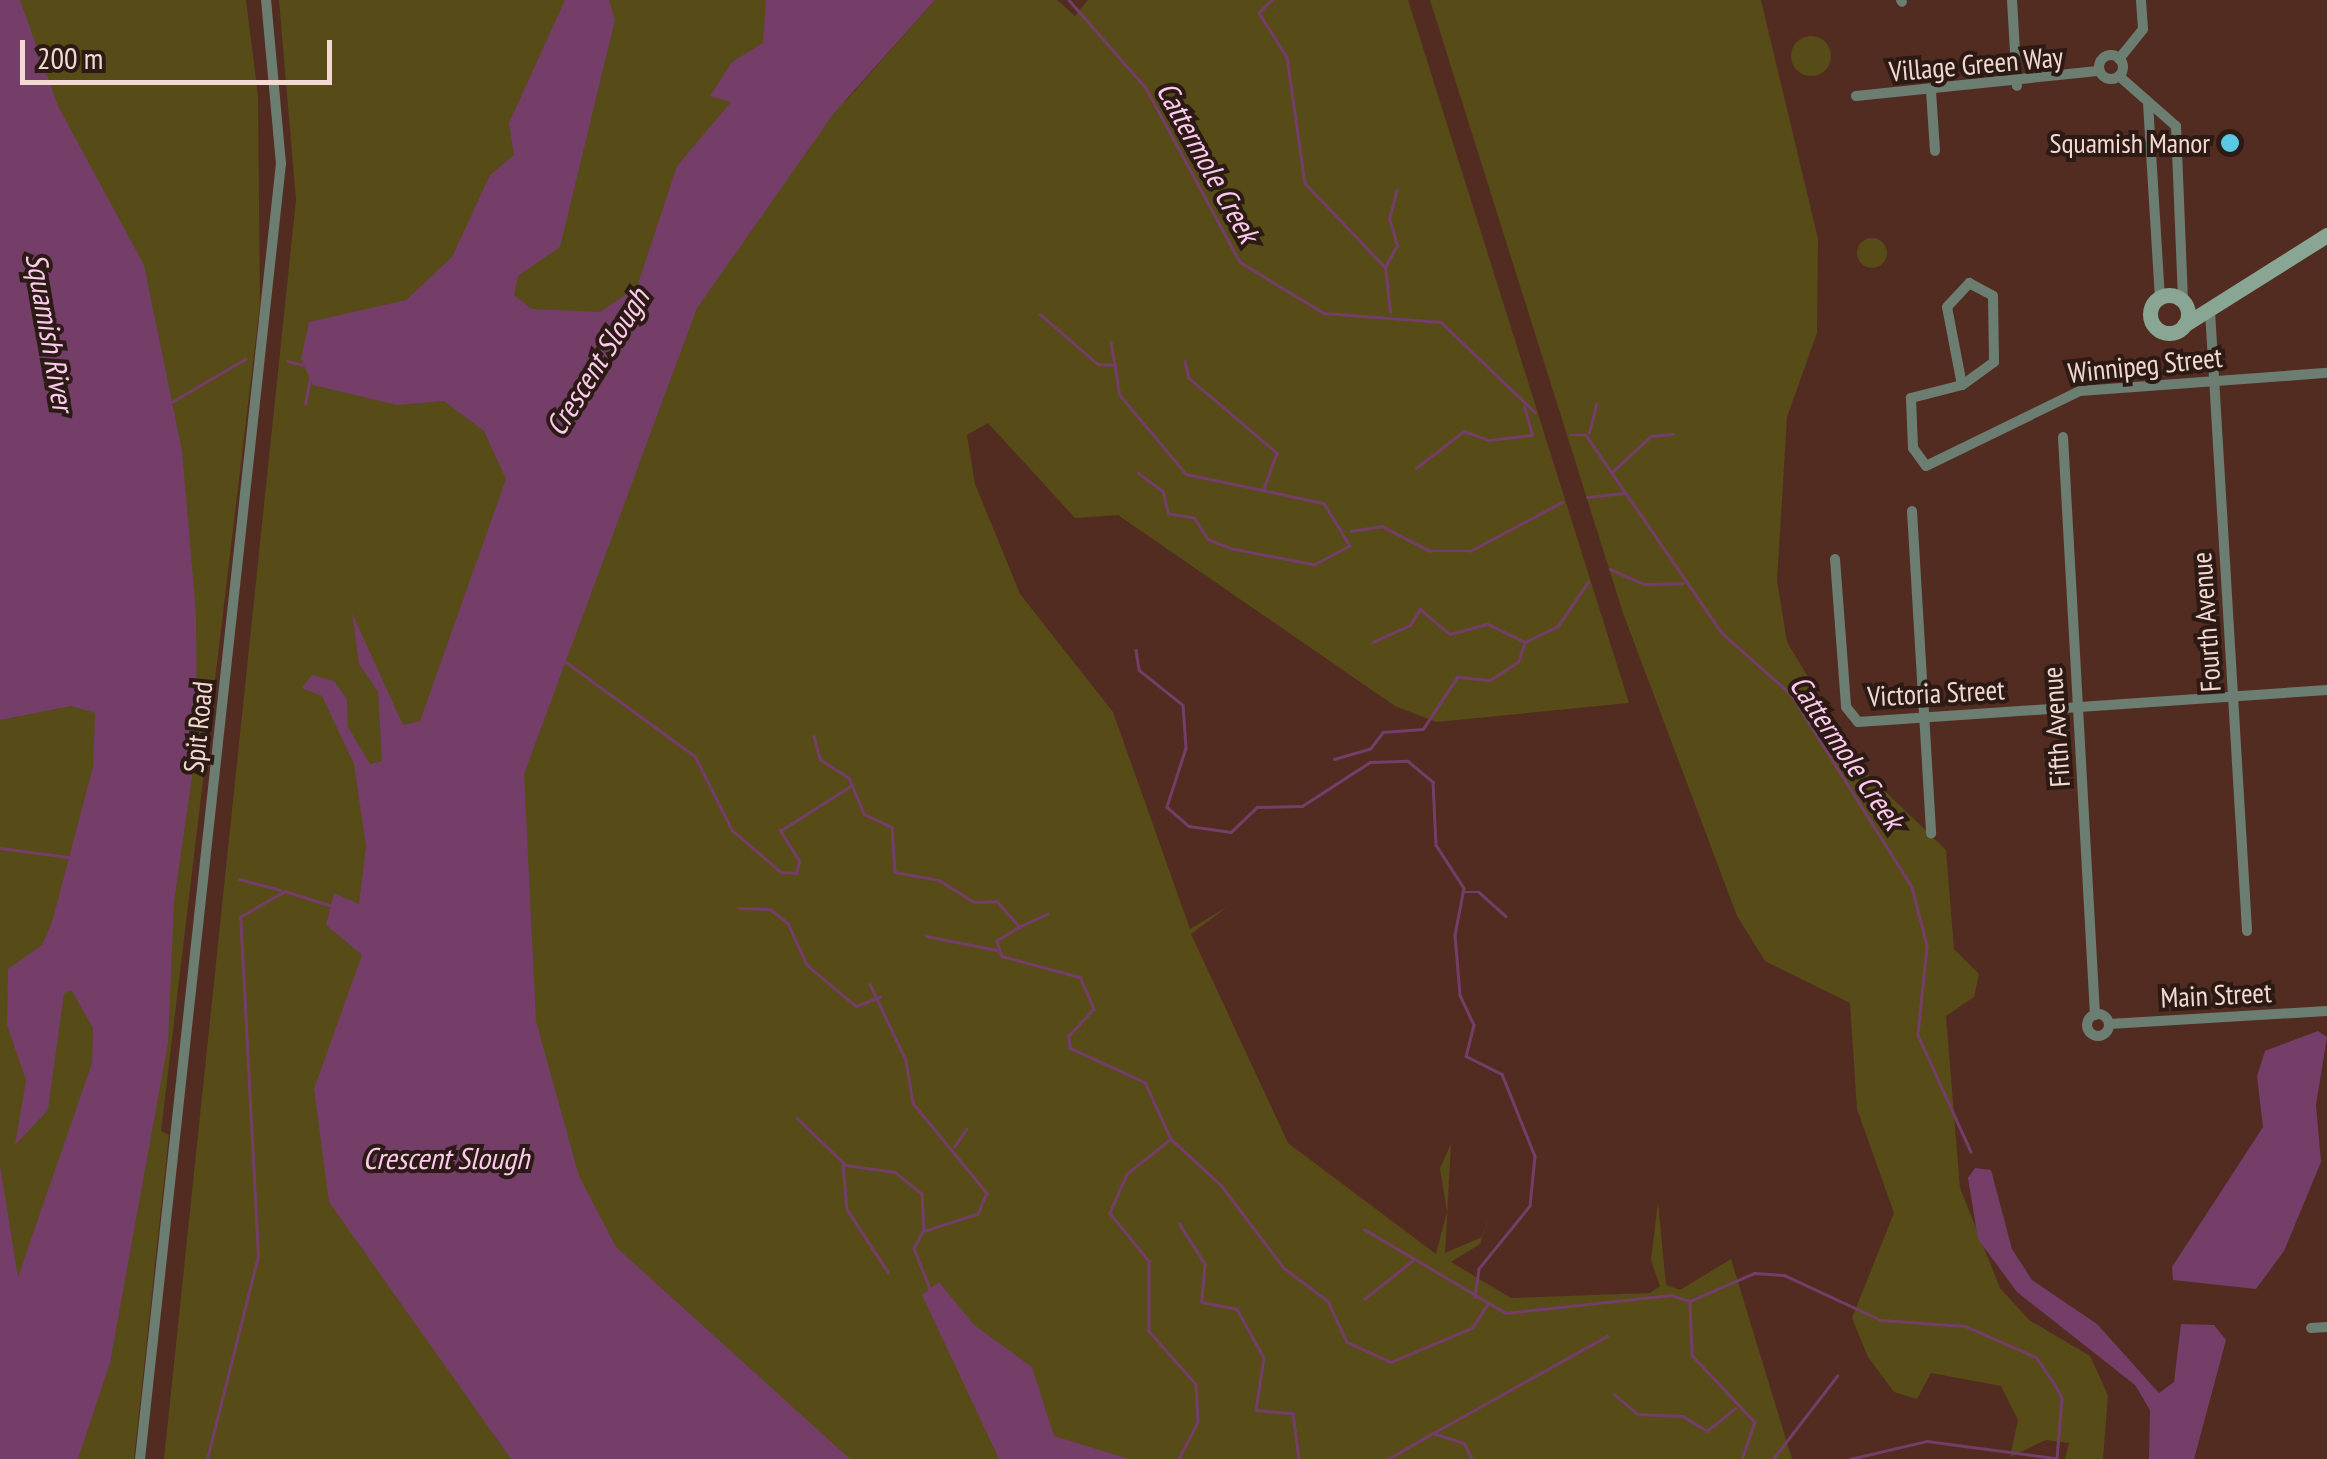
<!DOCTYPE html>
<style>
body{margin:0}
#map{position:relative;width:2327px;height:1459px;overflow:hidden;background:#532c21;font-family:"PT Sans Narrow",sans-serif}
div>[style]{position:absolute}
.green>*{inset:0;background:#574b18}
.round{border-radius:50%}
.water>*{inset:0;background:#743e68}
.stream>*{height:2.5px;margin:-1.25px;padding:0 1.25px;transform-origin:1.25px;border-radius:1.25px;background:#743e68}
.street>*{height:10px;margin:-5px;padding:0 5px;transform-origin:5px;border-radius:5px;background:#6c7e72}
.street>.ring{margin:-5px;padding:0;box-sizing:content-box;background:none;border:10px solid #6c7e72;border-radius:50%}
.secondary>*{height:15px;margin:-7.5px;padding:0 7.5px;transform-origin:7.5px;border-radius:7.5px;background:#89a593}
.secondary>.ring{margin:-7.5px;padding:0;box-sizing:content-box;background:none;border:15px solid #89a593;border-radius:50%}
.dots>*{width:28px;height:28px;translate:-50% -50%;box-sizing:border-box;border:5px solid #2c1a15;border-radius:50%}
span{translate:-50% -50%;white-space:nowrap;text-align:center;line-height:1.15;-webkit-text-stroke:8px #2c1a15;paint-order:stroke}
.street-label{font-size:28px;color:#f3d9d1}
.poi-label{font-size:28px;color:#f3d9d1}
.right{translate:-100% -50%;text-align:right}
.water-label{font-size:30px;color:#fecbef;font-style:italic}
.scale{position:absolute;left:20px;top:40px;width:312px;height:45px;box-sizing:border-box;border:5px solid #f3d9d1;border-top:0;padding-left:12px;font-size:30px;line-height:35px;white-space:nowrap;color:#f3d9d1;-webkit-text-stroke:8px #2c1a15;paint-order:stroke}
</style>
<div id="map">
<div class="green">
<div style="clip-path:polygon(0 0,246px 0,258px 96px,260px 304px,161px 1131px,169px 1135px,134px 1459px,0 1459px)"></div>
<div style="clip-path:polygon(279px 0,922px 0,843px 104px,935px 0,1057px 0,1075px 16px,1088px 0,1408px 0,1629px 703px,1436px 722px,1395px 706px,1118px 515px,1075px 518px,988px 423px,967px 435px,975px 484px,1020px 594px,1113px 712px,1190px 929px,1227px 907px,1191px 934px,1288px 1143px,1436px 1254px,1447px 1212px,1440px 1168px,1451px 1144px,1445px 1253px,1482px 1237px,1495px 1201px,1480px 1244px,1451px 1262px,1511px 1298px,1650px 1293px,1660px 1286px,1651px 1260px,1658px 1202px,1666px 1285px,1680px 1290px,1731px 1259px,1792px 1459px,164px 1459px,296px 200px)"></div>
<div style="clip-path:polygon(1430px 0,1761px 0,1818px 239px,1817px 333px,1787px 417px,1777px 581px,1787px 642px,1864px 771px,1946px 850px,1954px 949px,1979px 974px,1974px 997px,1946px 1016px,1960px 1188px,2000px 1288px,2029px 1320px,2090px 1356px,2108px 1395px,2103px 1459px,2065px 1459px,2069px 1443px,2046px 1440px,2010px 1457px,2018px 1420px,2001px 1386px,1931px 1373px,1917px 1399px,1894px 1392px,1868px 1357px,1852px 1318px,1894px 1213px,1857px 1109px,1850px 1003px,1765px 961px,1737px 916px,1623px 613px)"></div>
<div class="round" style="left:1791px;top:36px;width:40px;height:40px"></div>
<div class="round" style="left:1857px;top:238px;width:30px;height:30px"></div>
</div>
<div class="water">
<div style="clip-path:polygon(0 0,20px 0,58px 106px,144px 265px,182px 451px,196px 613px,197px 742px,174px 902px,168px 1043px,110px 1363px,78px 1459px,0 1459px,0 1165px,18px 1277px,92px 1063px,93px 1028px,72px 991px,64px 993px,48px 1110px,15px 1145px,26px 1080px,7px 1025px,8px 969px,42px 945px,52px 922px,93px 767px,95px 713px,71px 706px,0 720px)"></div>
<div style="clip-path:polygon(565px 0,609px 0,615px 20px,560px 247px,518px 276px,514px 295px,532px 309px,600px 312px,637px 287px,677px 166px,731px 102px,710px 96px,732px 62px,763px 43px,766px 0,935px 0,834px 113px,697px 308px,524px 774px,536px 1021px,579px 1176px,616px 1247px,850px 1459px,511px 1459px,329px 1202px,314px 1089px,362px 955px,326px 925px,334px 893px,359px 904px,366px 846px,354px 764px,322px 696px,302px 688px,312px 675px,334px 681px,347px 699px,348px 727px,370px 764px,382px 761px,378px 692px,359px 664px,352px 613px,403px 725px,420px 721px,506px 479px,484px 431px,444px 401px,397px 405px,313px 385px,301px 359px,309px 322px,406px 300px,452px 257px,490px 175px,514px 155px,509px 123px)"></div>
<div style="clip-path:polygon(2318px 1031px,2327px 1037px,2316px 1105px,2321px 1162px,2284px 1251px,2256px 1289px,2173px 1280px,2172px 1267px,2263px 1127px,2257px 1076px,2265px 1051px)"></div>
<div style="clip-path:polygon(1975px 1168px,1991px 1170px,2012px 1249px,2032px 1280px,2097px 1324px,2159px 1393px,2174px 1382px,2181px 1324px,2214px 1325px,2226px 1340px,2194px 1459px,2149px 1459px,2150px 1410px,2135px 1385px,2017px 1292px,1978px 1239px,1968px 1178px)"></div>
<div style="clip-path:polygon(939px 1282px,974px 1325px,1032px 1367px,1054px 1436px,1129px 1459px,999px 1459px,922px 1295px)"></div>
</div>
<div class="stream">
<div style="left:1069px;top:0;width:117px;rotate:48.8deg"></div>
<div style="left:1146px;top:88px;width:198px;rotate:61.6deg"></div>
<div style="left:1240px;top:262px;width:98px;rotate:31.3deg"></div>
<div style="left:1324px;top:313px;width:117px;rotate:4.4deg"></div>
<div style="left:1441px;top:322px;width:130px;rotate:43.8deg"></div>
<div style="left:1272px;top:0;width:18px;rotate:135deg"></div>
<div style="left:1259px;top:13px;width:52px;rotate:57.5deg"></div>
<div style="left:1287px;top:57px;width:127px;rotate:81.9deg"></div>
<div style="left:1305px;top:183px;width:116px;rotate:46.4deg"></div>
<div style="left:1390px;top:312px;width:45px;rotate:-96.3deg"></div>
<div style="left:1385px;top:267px;width:25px;rotate:-61deg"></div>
<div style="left:1397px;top:245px;width:27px;rotate:-107deg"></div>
<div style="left:1389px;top:219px;width:30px;rotate:-75deg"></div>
<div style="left:1040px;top:314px;width:77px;rotate:40.8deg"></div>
<div style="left:1098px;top:364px;width:17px;rotate:3deg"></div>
<div style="left:1115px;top:365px;width:30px;rotate:81deg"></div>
<div style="left:1120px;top:395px;width:103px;rotate:50.1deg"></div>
<div style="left:1186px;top:474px;width:141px;rotate:11.9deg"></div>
<div style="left:1324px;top:503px;width:50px;rotate:58.8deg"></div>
<div style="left:1350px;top:546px;width:40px;rotate:152deg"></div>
<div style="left:1315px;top:565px;width:85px;rotate:-169.1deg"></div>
<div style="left:1232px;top:549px;width:26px;rotate:-159deg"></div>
<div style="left:1208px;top:540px;width:26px;rotate:-122deg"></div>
<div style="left:1194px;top:518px;width:26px;rotate:-171deg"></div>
<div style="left:1168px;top:514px;width:23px;rotate:-103deg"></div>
<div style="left:1163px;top:492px;width:31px;rotate:-143deg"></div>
<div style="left:1111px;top:342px;width:23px;rotate:80deg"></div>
<div style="left:287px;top:361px;width:17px;rotate:13deg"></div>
<div style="left:1185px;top:361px;width:17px;rotate:77deg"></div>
<div style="left:1189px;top:378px;width:116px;rotate:40.4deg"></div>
<div style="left:1277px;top:453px;width:37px;rotate:110deg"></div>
<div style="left:170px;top:403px;width:87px;rotate:-30.4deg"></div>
<div style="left:305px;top:404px;width:26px;rotate:-79deg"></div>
<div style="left:1589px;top:433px;width:30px;rotate:-76deg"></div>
<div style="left:1571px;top:435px;width:15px"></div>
<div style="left:1586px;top:435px;width:240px;rotate:55.5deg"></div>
<div style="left:1722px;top:633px;width:92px;rotate:41.5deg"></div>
<div style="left:1791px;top:694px;width:228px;rotate:57.9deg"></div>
<div style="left:1912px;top:887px;width:61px;rotate:75.7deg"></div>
<div style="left:1927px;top:946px;width:89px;rotate:95.8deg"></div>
<div style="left:1918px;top:1035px;width:128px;rotate:65.6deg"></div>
<div style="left:1416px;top:468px;width:61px;rotate:-37.6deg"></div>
<div style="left:1464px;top:431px;width:27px;rotate:20deg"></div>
<div style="left:1489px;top:440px;width:43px;rotate:-6.6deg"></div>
<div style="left:1532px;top:435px;width:29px;rotate:-106deg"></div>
<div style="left:1612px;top:472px;width:53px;rotate:-42.7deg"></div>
<div style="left:1651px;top:436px;width:22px;rotate:-5deg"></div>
<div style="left:1587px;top:497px;width:37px;rotate:-6deg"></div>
<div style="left:1351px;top:531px;width:31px;rotate:-9deg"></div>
<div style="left:1382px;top:526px;width:54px;rotate:27.5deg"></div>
<div style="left:1430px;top:551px;width:40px"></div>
<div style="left:1470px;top:551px;width:104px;rotate:-28deg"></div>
<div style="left:1610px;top:569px;width:36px;rotate:24deg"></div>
<div style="left:1643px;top:584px;width:39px;rotate:-1deg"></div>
<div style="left:1373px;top:642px;width:41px;rotate:-24.7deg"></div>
<div style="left:1410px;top:625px;width:19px;rotate:-58deg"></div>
<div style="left:1420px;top:609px;width:39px;rotate:40deg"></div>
<div style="left:1450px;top:634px;width:39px;rotate:-15deg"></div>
<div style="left:1488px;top:624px;width:41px;rotate:25.9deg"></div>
<div style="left:1525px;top:642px;width:37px;rotate:-26deg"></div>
<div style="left:1558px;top:626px;width:53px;rotate:-55.7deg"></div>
<div style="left:1136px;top:650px;width:20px;rotate:81deg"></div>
<div style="left:1139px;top:670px;width:56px;rotate:38.5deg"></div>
<div style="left:1183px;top:705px;width:43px;rotate:86deg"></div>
<div style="left:1186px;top:748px;width:62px;rotate:107.9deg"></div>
<div style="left:1167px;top:807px;width:29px;rotate:41deg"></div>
<div style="left:1189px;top:826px;width:42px;rotate:8.1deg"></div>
<div style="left:1231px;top:832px;width:36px;rotate:-44deg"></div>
<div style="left:1257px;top:807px;width:45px;rotate:-1.3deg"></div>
<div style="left:1302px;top:806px;width:81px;rotate:-32.9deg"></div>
<div style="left:1370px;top:762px;width:38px;rotate:-2deg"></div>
<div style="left:1408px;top:761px;width:33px;rotate:40deg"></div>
<div style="left:1433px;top:782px;width:63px;rotate:87.3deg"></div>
<div style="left:1436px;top:845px;width:51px;rotate:56.9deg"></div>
<div style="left:1464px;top:888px;width:48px;rotate:100.8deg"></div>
<div style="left:1455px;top:935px;width:60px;rotate:85.2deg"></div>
<div style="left:1460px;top:995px;width:33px;rotate:65deg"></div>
<div style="left:1474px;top:1025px;width:32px;rotate:104deg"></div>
<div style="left:1466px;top:1056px;width:40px;rotate:26.6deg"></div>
<div style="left:1502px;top:1074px;width:88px;rotate:68.1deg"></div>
<div style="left:1535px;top:1156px;width:50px;rotate:95.7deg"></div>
<div style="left:1530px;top:1206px;width:81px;rotate:129deg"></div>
<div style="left:1479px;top:1269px;width:28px;rotate:98deg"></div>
<div style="left:566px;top:662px;width:160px;rotate:36.1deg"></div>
<div style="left:695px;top:756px;width:83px;rotate:63.4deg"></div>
<div style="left:732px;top:830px;width:65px;rotate:40.6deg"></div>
<div style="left:781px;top:872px;width:15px;rotate:4deg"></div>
<div style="left:796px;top:873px;width:12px;rotate:-76deg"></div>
<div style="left:799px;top:861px;width:36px;rotate:-122deg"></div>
<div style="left:780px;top:831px;width:85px;rotate:-32.6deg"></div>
<div style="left:814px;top:736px;width:24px;rotate:75deg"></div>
<div style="left:820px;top:759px;width:35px;rotate:33deg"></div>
<div style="left:849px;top:778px;width:39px;rotate:67deg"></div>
<div style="left:864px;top:814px;width:31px;rotate:25deg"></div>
<div style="left:892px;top:827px;width:45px;rotate:86.2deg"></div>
<div style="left:895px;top:872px;width:45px;rotate:10.3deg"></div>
<div style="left:939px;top:880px;width:41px;rotate:32.2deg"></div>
<div style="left:974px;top:902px;width:23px;rotate:-2deg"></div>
<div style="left:997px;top:901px;width:35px;rotate:49deg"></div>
<div style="left:1020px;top:927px;width:27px;rotate:149deg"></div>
<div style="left:997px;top:941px;width:16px;rotate:72deg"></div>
<div style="left:1002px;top:956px;width:81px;rotate:15.1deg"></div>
<div style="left:1080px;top:977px;width:35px;rotate:66deg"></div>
<div style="left:1094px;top:1009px;width:37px;rotate:133deg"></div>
<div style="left:1069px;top:1036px;width:12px;rotate:85deg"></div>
<div style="left:1070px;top:1048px;width:82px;rotate:24.4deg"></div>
<div style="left:1145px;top:1082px;width:63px;rotate:65.5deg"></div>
<div style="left:1171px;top:1139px;width:68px;rotate:42.6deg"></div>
<div style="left:1221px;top:1185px;width:104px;rotate:52.8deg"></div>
<div style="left:1284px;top:1268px;width:55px;rotate:36.9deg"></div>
<div style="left:1328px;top:1301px;width:45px;rotate:65.1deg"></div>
<div style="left:1347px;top:1342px;width:48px;rotate:24.4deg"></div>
<div style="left:1391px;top:1362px;width:88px;rotate:-22.8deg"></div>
<div style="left:1472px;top:1328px;width:30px;rotate:-57deg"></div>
<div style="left:1334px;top:759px;width:37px;rotate:-16deg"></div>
<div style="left:1370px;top:749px;width:21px;rotate:-53deg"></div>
<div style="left:1383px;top:732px;width:40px;rotate:-4.3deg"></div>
<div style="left:1423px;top:729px;width:62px;rotate:-56.8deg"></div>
<div style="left:1457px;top:677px;width:33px;rotate:5deg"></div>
<div style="left:1490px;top:680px;width:33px;rotate:-33deg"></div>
<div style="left:1518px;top:662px;width:21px;rotate:-71deg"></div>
<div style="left:0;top:848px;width:69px;rotate:7.5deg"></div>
<div style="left:239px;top:879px;width:43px;rotate:14.7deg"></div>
<div style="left:1463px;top:892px;width:16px"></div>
<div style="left:1479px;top:892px;width:36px;rotate:42deg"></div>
<div style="left:739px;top:908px;width:31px;rotate:2deg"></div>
<div style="left:770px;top:909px;width:23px;rotate:38deg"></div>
<div style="left:788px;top:923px;width:46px;rotate:65.7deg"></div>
<div style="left:807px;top:965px;width:64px;rotate:39.9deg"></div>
<div style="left:856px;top:1006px;width:26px;rotate:-21deg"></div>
<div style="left:1021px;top:926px;width:29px;rotate:-25deg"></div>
<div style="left:926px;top:936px;width:72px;rotate:11.2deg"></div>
<div style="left:870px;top:984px;width:84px;rotate:64.7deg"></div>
<div style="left:906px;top:1060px;width:44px;rotate:80.8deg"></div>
<div style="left:913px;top:1103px;width:117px;rotate:50.6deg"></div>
<div style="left:987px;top:1193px;width:23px;rotate:113deg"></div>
<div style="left:978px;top:1214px;width:58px;rotate:161.9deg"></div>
<div style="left:797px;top:1118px;width:65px;rotate:43.8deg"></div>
<div style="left:1171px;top:1139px;width:56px;rotate:141.5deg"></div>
<div style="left:1127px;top:1174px;width:43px;rotate:113.6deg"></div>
<div style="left:1110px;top:1213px;width:62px;rotate:50.9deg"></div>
<div style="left:1149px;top:1261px;width:70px;rotate:90deg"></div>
<div style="left:1149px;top:1331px;width:71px;rotate:48.4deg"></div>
<div style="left:1196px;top:1384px;width:38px;rotate:87deg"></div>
<div style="left:1198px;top:1422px;width:42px;rotate:117.2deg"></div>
<div style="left:954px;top:1147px;width:22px;rotate:-56deg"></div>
<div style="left:843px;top:1165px;width:44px;rotate:84.8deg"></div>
<div style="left:847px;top:1209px;width:75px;rotate:56.9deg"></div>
<div style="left:845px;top:1165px;width:50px;rotate:8deg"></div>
<div style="left:895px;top:1172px;width:35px;rotate:39deg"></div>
<div style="left:922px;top:1194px;width:36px;rotate:87deg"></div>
<div style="left:924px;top:1230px;width:21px;rotate:119deg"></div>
<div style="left:914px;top:1248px;width:44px;rotate:68.7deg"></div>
<div style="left:1179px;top:1223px;width:49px;rotate:57.6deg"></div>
<div style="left:1205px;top:1264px;width:38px;rotate:95deg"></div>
<div style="left:1202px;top:1302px;width:36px;rotate:11deg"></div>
<div style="left:1237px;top:1309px;width:56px;rotate:61.1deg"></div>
<div style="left:1264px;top:1358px;width:53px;rotate:98.7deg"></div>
<div style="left:1256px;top:1410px;width:37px;rotate:5deg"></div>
<div style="left:1293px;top:1413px;width:46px;rotate:82.6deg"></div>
<div style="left:1364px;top:1229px;width:165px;rotate:30.6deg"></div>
<div style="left:1506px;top:1313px;width:166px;rotate:-6.2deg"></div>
<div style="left:1671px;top:1295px;width:20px;rotate:18deg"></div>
<div style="left:1690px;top:1301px;width:70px;rotate:-23.6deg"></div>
<div style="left:1754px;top:1273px;width:30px;rotate:4deg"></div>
<div style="left:1784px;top:1275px;width:107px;rotate:24.9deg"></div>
<div style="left:1881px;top:1320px;width:84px;rotate:4.1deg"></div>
<div style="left:1965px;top:1326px;width:77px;rotate:23.6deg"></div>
<div style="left:2036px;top:1357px;width:29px;rotate:55deg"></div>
<div style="left:2053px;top:1381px;width:19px;rotate:62deg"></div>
<div style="left:2062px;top:1398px;width:61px;rotate:94.7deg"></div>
<div style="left:1364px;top:1299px;width:61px;rotate:-38.4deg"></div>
<div style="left:1690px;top:1302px;width:53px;rotate:87.8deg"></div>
<div style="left:1692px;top:1355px;width:92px;rotate:46.8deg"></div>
<div style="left:1755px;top:1422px;width:39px;rotate:109deg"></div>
<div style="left:1614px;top:1394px;width:31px;rotate:40deg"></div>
<div style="left:1638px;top:1414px;width:45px;rotate:2.5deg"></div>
<div style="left:1683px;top:1416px;width:28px;rotate:32deg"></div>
<div style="left:1707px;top:1431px;width:36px;rotate:-39deg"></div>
<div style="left:1419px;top:1441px;width:215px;rotate:-29.2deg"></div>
<div style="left:207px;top:1459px;width:209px;rotate:-75.9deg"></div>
<div style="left:258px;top:1256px;width:339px;rotate:-93deg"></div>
<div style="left:240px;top:917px;width:52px;rotate:-30deg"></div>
<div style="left:285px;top:891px;width:49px;rotate:17.7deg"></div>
<div style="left:1388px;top:1459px;width:52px;rotate:-30deg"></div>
<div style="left:1433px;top:1433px;width:33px;rotate:18deg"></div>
<div style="left:1464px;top:1443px;width:18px;rotate:63deg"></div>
<div style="left:1773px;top:1459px;width:105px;rotate:-52.4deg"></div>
<div style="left:1850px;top:1459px;width:79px;rotate:-13.2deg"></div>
<div style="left:1927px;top:1441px;width:129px;rotate:7.6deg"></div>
</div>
<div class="street">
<div style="left:1901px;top:0;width:2px;rotate:63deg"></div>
<div style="left:2012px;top:0;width:86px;rotate:86.7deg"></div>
<div class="ring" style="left:2099px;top:55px;width:14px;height:14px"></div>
<div style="left:2119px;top:59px;width:38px;rotate:-51deg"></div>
<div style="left:2143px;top:29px;width:29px;rotate:-94deg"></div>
<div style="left:2119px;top:76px;width:76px;rotate:41.3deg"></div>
<div style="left:2176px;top:126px;width:175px;rotate:87.7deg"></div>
<div style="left:1931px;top:91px;width:60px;rotate:86.2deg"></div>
<div style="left:1856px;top:96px;width:245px;rotate:-5.9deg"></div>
<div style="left:2148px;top:103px;width:194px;rotate:86.5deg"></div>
<div style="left:2210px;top:311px;width:621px;rotate:86.58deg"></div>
<div style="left:1962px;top:385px;width:79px;rotate:-100.9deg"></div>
<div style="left:1947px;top:307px;width:33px;rotate:-47deg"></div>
<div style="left:1969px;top:283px;width:27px;rotate:28deg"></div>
<div style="left:1993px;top:296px;width:66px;rotate:89.1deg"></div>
<div style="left:1994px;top:362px;width:39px;rotate:144deg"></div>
<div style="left:1962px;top:385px;width:53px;rotate:165.7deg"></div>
<div style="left:1911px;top:398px;width:50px;rotate:87.7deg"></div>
<div style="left:1913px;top:448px;width:22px;rotate:54deg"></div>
<div style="left:1926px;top:466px;width:171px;rotate:-26deg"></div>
<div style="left:2080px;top:391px;width:248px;rotate:-4.2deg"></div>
<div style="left:2063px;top:437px;width:579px;rotate:86.83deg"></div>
<div style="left:1912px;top:511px;width:323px;rotate:86.6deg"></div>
<div style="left:1835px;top:559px;width:148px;rotate:85.7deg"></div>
<div style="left:1846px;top:707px;width:19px;rotate:51deg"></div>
<div style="left:1858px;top:722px;width:470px;rotate:-3.9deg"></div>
<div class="ring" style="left:2087px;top:1014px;width:12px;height:12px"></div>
<div style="left:2109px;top:1024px;width:218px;rotate:-3.4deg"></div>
<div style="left:2311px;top:1328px;width:16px;rotate:-4deg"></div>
<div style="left:140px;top:1459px;width:1303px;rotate:-83.79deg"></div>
<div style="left:281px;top:164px;width:165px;rotate:-95.2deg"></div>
</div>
<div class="secondary">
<div class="ring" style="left:2150px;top:295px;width:23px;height:23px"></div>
<div style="left:2184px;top:325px;width:169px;rotate:-32.2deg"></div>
</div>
<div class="dots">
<div style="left:2230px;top:143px;background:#58c8e4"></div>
</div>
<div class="street-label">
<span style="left:1976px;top:64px;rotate:-5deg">Village Green Way</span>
<span style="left:2145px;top:365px;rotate:-6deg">Winnipeg Street</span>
<span style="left:2206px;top:622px;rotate:-94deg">Fourth Avenue</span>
<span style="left:1936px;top:693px;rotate:-3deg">Victoria Street</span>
<span style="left:198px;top:727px;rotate:-84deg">Spit Road</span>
<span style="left:2056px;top:727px;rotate:-94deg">Fifth Avenue</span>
<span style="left:2216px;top:995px;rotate:-3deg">Main Street</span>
</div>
<div class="poi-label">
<span class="right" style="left:2210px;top:143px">Squamish Manor</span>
</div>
<div class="water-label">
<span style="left:1208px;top:162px;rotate:61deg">Cattermole Creek</span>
<span style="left:50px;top:332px;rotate:80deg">Squamish River</span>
<span style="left:597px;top:362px;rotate:-58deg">Crescent Slough</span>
<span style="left:1847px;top:752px;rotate:56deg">Cattermole Creek</span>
<span style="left:446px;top:1158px">Crescent Slough</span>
</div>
<div class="scale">200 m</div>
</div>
